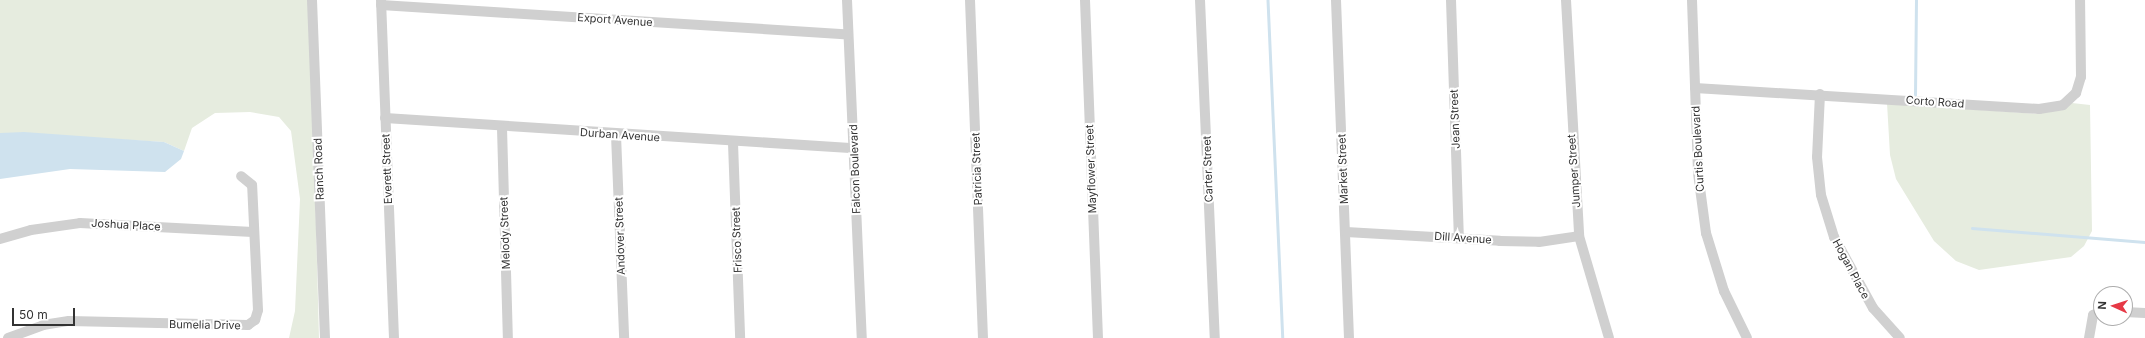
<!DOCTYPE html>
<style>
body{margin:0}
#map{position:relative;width:2145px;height:338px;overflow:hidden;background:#fff;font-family:Inter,sans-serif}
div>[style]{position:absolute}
.green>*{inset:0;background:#e6ecdf}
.water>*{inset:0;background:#cfe2ee}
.stream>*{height:2.5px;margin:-1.25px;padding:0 1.25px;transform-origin:1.25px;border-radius:1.25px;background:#cfe2ee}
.minor>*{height:10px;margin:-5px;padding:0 5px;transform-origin:5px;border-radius:5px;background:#d0d0d0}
span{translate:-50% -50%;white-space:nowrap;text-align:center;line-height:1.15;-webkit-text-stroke:4px #fff;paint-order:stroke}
.street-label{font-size:11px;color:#333}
.north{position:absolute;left:2093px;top:286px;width:40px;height:40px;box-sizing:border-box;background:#fff;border:1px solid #adadad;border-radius:50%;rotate:273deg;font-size:11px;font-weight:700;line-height:16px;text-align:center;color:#333}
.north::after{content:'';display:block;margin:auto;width:14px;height:18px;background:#e63946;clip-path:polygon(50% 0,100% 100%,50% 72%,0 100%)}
.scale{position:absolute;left:12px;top:308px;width:63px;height:18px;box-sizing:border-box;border:2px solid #333;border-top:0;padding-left:5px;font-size:12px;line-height:14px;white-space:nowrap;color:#333;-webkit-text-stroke:3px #fff;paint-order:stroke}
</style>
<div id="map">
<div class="green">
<div style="clip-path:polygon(0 0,310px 0,319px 338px,289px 338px,295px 311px,300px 199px,291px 131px,279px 117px,250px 112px,215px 113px,192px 128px,184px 151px,164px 142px,0 133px)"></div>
<div style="clip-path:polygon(1887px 103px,2039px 114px,2072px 103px,2090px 105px,2092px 231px,2084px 246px,2071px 257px,1979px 270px,1956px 261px,1934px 241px,1896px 179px,1890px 155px)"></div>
</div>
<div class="water">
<div style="clip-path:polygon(24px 132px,164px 142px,184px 151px,181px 159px,165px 172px,70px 169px,0 179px,0 133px)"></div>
</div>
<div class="stream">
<div style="left:1268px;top:0;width:338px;rotate:87.5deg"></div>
<div style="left:1915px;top:95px;width:95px;rotate:-89.4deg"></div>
<div style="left:1972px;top:228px;width:174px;rotate:4.6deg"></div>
</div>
<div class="minor">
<div style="left:312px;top:0;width:338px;rotate:87.8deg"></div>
<div style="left:381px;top:0;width:338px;rotate:87.8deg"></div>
<div style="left:847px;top:0;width:338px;rotate:87.5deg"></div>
<div style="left:970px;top:0;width:338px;rotate:87.8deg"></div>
<div style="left:1085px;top:0;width:338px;rotate:87.8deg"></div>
<div style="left:1200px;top:0;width:338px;rotate:87.5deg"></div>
<div style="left:1336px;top:0;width:338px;rotate:87.8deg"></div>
<div style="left:1451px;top:0;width:237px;rotate:88.1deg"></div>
<div style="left:1566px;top:0;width:236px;rotate:86.8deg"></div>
<div style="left:1579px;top:236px;width:106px;rotate:73.6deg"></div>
<div style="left:1692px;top:0;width:173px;rotate:88deg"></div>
<div style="left:1698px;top:173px;width:61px;rotate:82.4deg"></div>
<div style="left:1706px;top:233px;width:61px;rotate:72.8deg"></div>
<div style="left:1724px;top:291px;width:52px;rotate:63.9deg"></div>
<div style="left:381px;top:5px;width:468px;rotate:3.6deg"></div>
<div style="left:1695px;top:88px;width:345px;rotate:3.5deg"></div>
<div style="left:2039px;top:109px;width:24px;rotate:-9deg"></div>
<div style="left:2063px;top:105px;width:18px;rotate:-43deg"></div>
<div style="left:2076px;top:93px;width:17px;rotate:-73deg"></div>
<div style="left:2081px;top:77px;width:77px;rotate:-90.7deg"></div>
<div style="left:1820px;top:94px;width:63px;rotate:92.7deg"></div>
<div style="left:1817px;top:157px;width:38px;rotate:84deg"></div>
<div style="left:1821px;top:195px;width:44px;rotate:72.8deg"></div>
<div style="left:1834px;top:237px;width:81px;rotate:61.2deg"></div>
<div style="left:1873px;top:308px;width:40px;rotate:48deg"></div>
<div style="left:385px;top:118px;width:470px;rotate:3.7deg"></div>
<div style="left:502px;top:128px;width:210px;rotate:88.4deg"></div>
<div style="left:616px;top:135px;width:203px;rotate:87.7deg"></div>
<div style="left:733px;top:143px;width:195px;rotate:87.9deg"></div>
<div style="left:1346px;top:232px;width:154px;rotate:3.3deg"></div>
<div style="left:1500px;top:241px;width:39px;rotate:1deg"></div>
<div style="left:1539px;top:242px;width:40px;rotate:-8.5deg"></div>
<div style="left:0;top:239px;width:32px;rotate:-16deg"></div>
<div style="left:31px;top:230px;width:49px;rotate:-8.1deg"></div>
<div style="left:80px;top:223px;width:173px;rotate:3deg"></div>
<div style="left:2125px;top:312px;width:20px;rotate:3deg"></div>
<div style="left:8px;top:338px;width:37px;rotate:-20deg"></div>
<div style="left:43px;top:325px;width:26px;rotate:-9deg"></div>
<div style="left:69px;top:321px;width:179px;rotate:1.3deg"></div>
<div style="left:248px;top:325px;width:9px;rotate:-36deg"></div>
<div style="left:255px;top:320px;width:10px;rotate:-73deg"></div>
<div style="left:258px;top:310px;width:125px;rotate:-92.7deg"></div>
<div style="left:252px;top:185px;width:14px;rotate:-141deg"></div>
<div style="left:2089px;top:338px;width:23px;rotate:-80deg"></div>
<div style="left:2093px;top:315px;width:9px;rotate:-21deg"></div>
</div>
<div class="street-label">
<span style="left:615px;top:20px;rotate:4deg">Export Avenue</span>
<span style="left:1935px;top:102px;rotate:4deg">Corto Road</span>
<span style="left:1455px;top:119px;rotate:-92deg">Jean Street</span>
<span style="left:620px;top:135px;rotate:4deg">Durban Avenue</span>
<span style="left:1698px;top:149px;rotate:-93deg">Curtis Boulevard</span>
<span style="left:319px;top:169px;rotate:-92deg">Ranch Road</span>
<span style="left:387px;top:169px;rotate:-92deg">Everett Street</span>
<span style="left:855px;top:169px;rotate:-92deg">Falcon Boulevard</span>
<span style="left:977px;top:169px;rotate:-92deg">Patricia Street</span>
<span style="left:1091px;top:169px;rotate:-92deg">Mayflower Street</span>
<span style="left:1208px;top:169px;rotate:-92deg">Carter Street</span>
<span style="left:1343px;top:169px;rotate:-92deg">Market Street</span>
<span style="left:1574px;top:171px;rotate:-94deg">Jumper Street</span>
<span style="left:126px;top:225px;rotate:3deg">Joshua Place</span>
<span style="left:505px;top:233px;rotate:-92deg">Melody Street</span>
<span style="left:620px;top:236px;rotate:-92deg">Andover Street</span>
<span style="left:1463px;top:238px;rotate:4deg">Dill Avenue</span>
<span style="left:737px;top:240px;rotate:-92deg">Frisco Street</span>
<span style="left:1851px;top:269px;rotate:62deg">Hogan Place</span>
<span style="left:205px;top:325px;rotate:1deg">Bumelia Drive</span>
</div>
<div class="north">N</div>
<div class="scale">50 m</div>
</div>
